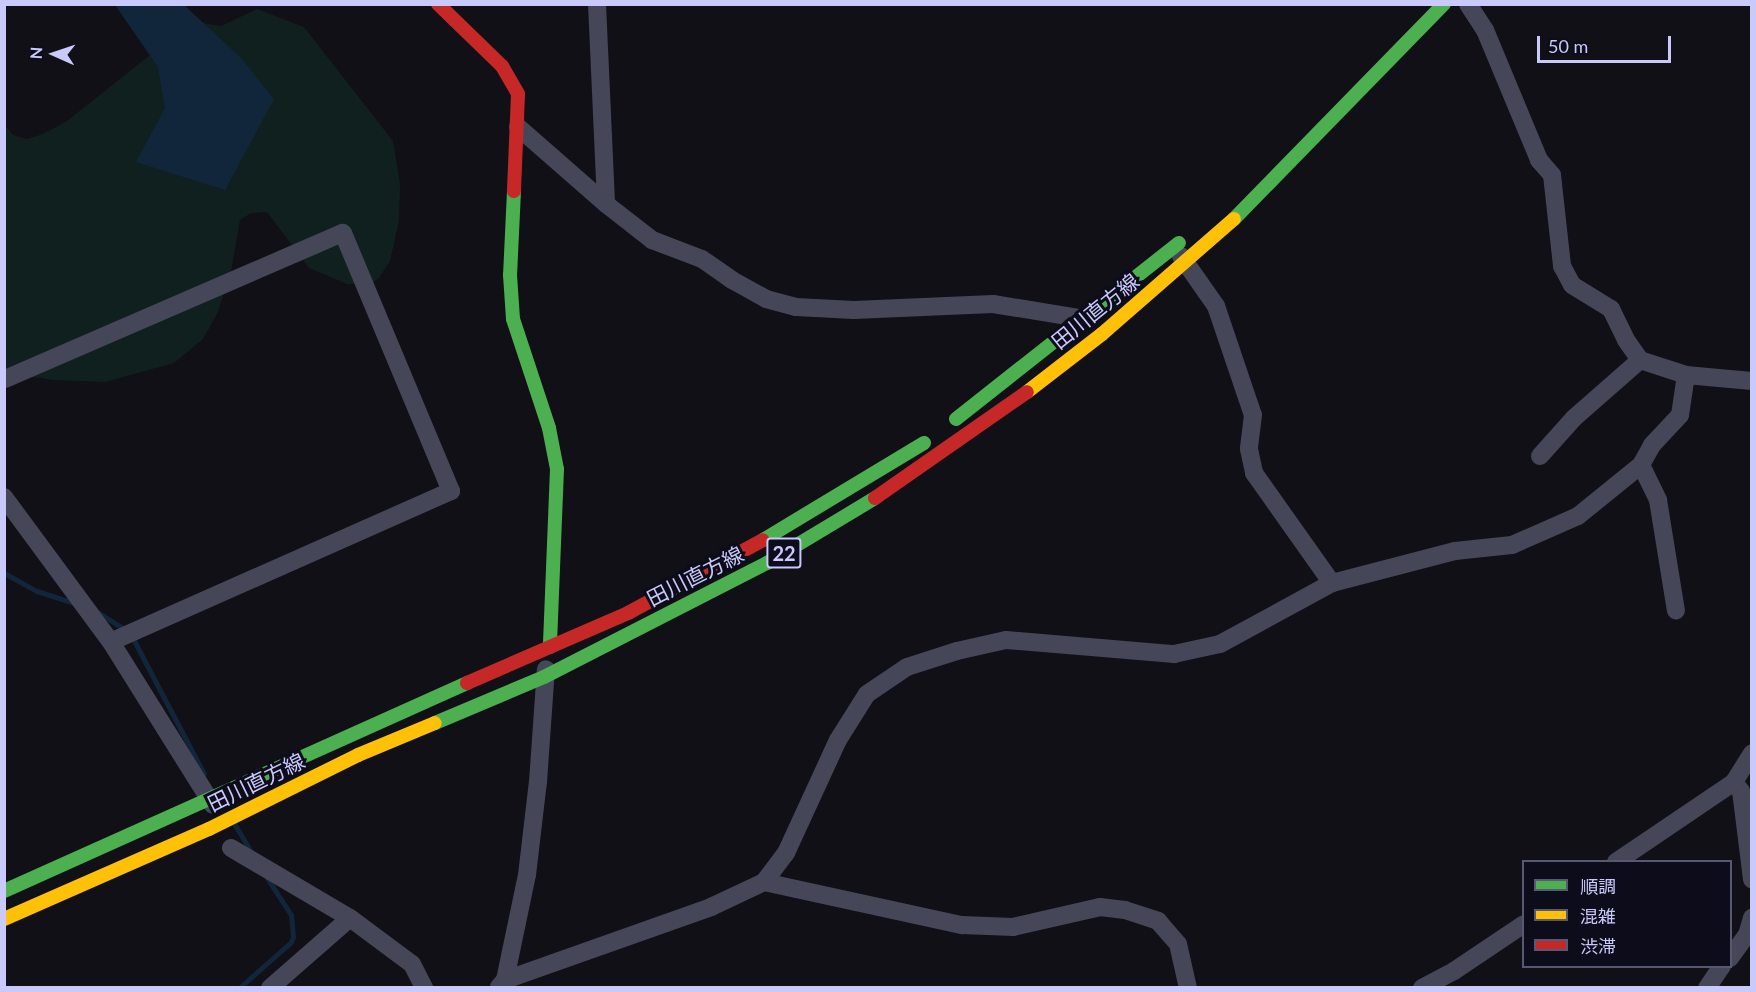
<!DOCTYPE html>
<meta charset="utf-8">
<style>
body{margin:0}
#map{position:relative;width:1756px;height:992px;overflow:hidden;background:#101016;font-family:Lato,"Noto Sans JP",sans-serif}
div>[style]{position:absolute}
.green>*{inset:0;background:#10201f}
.water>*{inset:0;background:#11263a}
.stream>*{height:5px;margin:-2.5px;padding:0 2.5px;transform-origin:2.5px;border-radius:2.5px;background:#11263a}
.street>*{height:18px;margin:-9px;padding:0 9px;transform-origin:9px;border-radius:9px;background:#454657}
.fast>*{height:14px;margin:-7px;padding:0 7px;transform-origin:7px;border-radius:7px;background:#4caf50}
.slow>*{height:14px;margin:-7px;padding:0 7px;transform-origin:7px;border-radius:7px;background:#ffc107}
.jam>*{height:14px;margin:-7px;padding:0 7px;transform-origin:7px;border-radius:7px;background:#c62828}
span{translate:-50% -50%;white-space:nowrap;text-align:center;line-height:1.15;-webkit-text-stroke:6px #0d0c1a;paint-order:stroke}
.shield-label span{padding:2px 4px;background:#0d0c1a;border:2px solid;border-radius:4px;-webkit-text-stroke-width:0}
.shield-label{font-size:20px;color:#c9c9fb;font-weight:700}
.street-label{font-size:21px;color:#c9c9fb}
.frame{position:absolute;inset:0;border:6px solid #c9c9fb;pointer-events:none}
.legend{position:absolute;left:1522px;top:860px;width:210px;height:108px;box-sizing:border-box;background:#0d0c1a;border:2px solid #585874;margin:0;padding:8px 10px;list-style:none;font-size:18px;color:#c9c9fb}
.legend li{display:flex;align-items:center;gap:12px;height:30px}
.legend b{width:30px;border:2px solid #585874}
.north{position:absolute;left:24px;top:24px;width:60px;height:60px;-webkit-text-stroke:4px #0d0c1a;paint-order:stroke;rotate:273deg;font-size:16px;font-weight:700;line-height:24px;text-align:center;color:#c9c9fb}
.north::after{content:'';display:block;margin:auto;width:21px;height:27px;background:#c9c9fb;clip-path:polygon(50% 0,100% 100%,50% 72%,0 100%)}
.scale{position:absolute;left:1537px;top:36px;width:134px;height:27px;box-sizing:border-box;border:3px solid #c9c9fb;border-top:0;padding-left:8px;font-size:18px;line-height:21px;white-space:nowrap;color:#c9c9fb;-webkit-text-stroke:4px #0d0c1a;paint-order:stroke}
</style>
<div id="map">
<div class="green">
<div style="clip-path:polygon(257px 9px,304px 27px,393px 141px,400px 184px,399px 221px,390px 261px,379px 278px,371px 284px,347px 284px,309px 268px,267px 212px,251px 213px,240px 220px,231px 272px,217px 314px,203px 339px,174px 363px,105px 382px,54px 380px,5px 373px,4px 124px,13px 135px,27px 139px,43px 134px,67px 121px,184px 28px,203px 23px,221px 26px)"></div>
</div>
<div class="water">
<div style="clip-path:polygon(115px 5px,184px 5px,241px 58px,274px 99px,225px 190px,136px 162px,165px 108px,158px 67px)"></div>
</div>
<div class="stream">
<div style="left:4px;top:573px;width:38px;rotate:29deg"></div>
<div style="left:37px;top:591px;width:40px;rotate:18deg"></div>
<div style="left:93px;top:609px;width:44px;rotate:33deg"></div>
<div style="left:130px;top:633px;width:159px;rotate:62.3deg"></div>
<div style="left:235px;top:825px;width:33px;rotate:59deg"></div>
<div style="left:239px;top:988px;width:69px;rotate:-41.5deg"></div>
<div style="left:291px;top:942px;width:5px;rotate:-68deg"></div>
<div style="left:293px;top:937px;width:22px;rotate:-95deg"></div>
<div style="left:291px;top:915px;width:46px;rotate:-122.7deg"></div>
</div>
<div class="street">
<div style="left:597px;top:4px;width:200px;rotate:87.4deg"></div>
<div style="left:1468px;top:4px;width:31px;rotate:57deg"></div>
<div style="left:1485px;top:30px;width:141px;rotate:67.4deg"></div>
<div style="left:1539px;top:160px;width:20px;rotate:49deg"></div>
<div style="left:1552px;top:175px;width:92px;rotate:83.7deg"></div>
<div style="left:1562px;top:266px;width:21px;rotate:62deg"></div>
<div style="left:1572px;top:285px;width:46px;rotate:31.6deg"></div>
<div style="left:1611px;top:309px;width:34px;rotate:64deg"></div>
<div style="left:1626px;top:340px;width:24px;rotate:55deg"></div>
<div style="left:1640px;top:360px;width:48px;rotate:18.1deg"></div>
<div style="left:1686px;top:375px;width:66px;rotate:5.2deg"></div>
<div style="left:518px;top:127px;width:117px;rotate:41.2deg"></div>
<div style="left:606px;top:204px;width:58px;rotate:38deg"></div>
<div style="left:652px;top:240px;width:53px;rotate:20.8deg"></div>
<div style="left:702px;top:259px;width:37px;rotate:35deg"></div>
<div style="left:732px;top:280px;width:39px;rotate:29deg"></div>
<div style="left:766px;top:299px;width:31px;rotate:15deg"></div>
<div style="left:796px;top:307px;width:58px;rotate:3deg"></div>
<div style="left:854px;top:310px;width:139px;rotate:-2.5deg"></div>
<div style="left:993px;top:304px;width:94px;rotate:9.2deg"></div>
<div style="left:1181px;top:256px;width:61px;rotate:55deg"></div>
<div style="left:1216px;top:306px;width:115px;rotate:71.3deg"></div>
<div style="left:1253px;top:415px;width:34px;rotate:97deg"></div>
<div style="left:1249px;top:449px;width:25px;rotate:78deg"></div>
<div style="left:1254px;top:473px;width:135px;rotate:54.7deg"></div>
<div style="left:5px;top:379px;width:368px;rotate:-23.4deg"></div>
<div style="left:343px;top:233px;width:280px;rotate:67.3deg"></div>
<div style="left:451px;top:491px;width:372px;rotate:156.1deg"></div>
<div style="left:1540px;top:456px;width:51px;rotate:-48.2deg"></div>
<div style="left:1574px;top:418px;width:88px;rotate:-41.3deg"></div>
<div style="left:1641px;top:465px;width:39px;rotate:64deg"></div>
<div style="left:1658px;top:500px;width:112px;rotate:80.8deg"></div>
<div style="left:4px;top:497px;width:180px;rotate:53.6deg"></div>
<div style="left:111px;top:642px;width:192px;rotate:58deg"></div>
<div style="left:1734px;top:782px;width:11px;rotate:52deg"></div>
<div style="left:1741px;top:791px;width:89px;rotate:82.9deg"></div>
<div style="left:231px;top:848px;width:138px;rotate:30.5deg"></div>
<div style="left:350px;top:918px;width:77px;rotate:36.6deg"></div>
<div style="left:412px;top:964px;width:27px;rotate:63deg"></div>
<div style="left:1616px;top:862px;width:143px;rotate:-34.1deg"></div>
<div style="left:1734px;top:782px;width:34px;rotate:-58deg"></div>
<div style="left:764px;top:882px;width:203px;rotate:12.3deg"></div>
<div style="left:962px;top:925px;width:51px;rotate:2.2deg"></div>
<div style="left:1013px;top:927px;width:89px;rotate:-12.9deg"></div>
<div style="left:1100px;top:907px;width:25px;rotate:7deg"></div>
<div style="left:1125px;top:910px;width:35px;rotate:18deg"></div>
<div style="left:1158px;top:921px;width:30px;rotate:49deg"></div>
<div style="left:1178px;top:944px;width:45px;rotate:77.2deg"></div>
<div style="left:1730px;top:958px;width:29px;rotate:-54deg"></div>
<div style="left:1747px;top:935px;width:18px;rotate:-74deg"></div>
<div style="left:505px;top:980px;width:219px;rotate:-19.5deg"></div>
<div style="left:711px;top:907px;width:59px;rotate:-25.3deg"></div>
<div style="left:764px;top:882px;width:36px;rotate:-53deg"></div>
<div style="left:786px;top:853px;width:124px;rotate:-65.3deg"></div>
<div style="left:838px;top:740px;width:54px;rotate:-57.8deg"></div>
<div style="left:867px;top:694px;width:48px;rotate:-34deg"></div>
<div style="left:907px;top:667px;width:52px;rotate:-17.7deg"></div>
<div style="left:957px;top:651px;width:50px;rotate:-12.7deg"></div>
<div style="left:1006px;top:640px;width:169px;rotate:4.8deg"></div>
<div style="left:1174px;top:654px;width:47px;rotate:-12.3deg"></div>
<div style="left:1220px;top:644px;width:128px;rotate:-28.6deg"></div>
<div style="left:1332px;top:583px;width:127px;rotate:-14.6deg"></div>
<div style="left:1455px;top:551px;width:57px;rotate:-6deg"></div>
<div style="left:1512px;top:545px;width:72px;rotate:-23.7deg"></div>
<div style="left:1578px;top:516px;width:81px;rotate:-39deg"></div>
<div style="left:1641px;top:465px;width:23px;rotate:-61deg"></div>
<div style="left:1652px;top:445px;width:41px;rotate:-47deg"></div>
<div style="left:1680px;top:415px;width:40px;rotate:-81.5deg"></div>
<div style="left:499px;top:987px;width:9px;rotate:-49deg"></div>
<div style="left:505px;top:980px;width:107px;rotate:-78.2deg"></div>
<div style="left:527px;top:875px;width:94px;rotate:-83.3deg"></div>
<div style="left:538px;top:782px;width:113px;rotate:-86deg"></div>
<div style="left:270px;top:988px;width:106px;rotate:-41.2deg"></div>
<div style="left:1422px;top:988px;width:36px;rotate:-28deg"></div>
<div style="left:1454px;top:971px;width:84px;rotate:-33.9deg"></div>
<div style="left:1707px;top:988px;width:27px;rotate:-56deg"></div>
</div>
<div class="fast">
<div style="left:514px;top:191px;width:84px;rotate:92.7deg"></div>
<div style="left:510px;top:275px;width:44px;rotate:86.1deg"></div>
<div style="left:513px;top:319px;width:115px;rotate:71.7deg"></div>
<div style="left:549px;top:428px;width:42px;rotate:79deg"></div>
<div style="left:557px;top:469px;width:178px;rotate:92.3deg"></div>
<div style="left:1234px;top:219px;width:301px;rotate:-45.7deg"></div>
<div style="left:956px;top:419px;width:284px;rotate:-38.3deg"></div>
<div style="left:763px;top:540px;width:188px;rotate:-31.1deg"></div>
<div style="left:435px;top:723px;width:118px;rotate:-22.9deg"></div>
<div style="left:544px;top:677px;width:250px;rotate:-27.1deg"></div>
<div style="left:767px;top:563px;width:126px;rotate:-31deg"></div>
<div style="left:4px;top:891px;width:508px;rotate:-24.19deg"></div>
</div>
<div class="slow">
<div style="left:1027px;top:392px;width:95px;rotate:-37.7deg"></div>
<div style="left:1102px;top:334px;width:175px;rotate:-41.1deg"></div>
<div style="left:4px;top:919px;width:224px;rotate:-23.7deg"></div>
<div style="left:209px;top:829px;width:166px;rotate:-26.4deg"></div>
<div style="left:358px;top:755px;width:83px;rotate:-22.6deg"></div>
</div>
<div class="jam">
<div style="left:438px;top:4px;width:89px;rotate:44.1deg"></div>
<div style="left:502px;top:66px;width:32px;rotate:60deg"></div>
<div style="left:518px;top:94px;width:97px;rotate:92.4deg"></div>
<div style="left:875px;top:498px;width:185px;rotate:-34.9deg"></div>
<div style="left:467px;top:683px;width:176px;rotate:-23.5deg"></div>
<div style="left:628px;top:613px;width:153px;rotate:-28.4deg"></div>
</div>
<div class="shield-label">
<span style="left:784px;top:553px">22</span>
</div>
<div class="street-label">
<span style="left:1095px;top:311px;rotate:-39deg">田川直方線</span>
<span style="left:695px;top:576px;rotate:-27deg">田川直方線</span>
<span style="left:256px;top:782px;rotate:-26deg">田川直方線</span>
</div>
<div class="frame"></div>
<ul class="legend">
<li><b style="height:8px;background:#4caf50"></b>順調</li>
<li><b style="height:8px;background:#ffc107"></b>混雑</li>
<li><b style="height:8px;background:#c62828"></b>渋滞</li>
</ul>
<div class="north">N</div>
<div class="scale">50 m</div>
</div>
